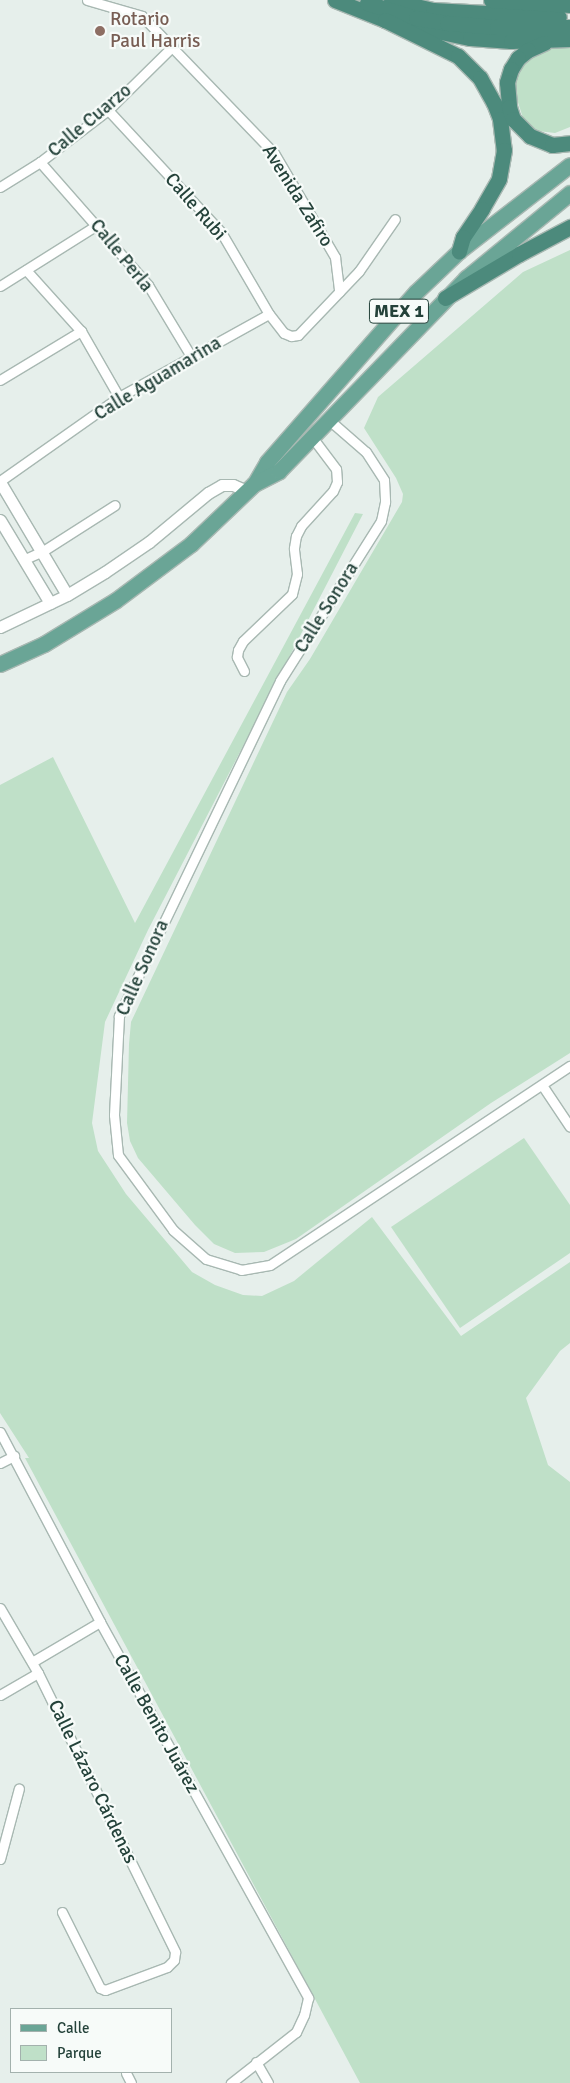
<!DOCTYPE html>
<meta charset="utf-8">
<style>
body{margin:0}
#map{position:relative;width:570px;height:2083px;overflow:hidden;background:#e6efeb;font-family:Signika,sans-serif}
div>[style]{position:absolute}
.green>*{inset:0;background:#bfe0c8}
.roads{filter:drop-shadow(1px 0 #a8b8b2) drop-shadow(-1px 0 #a8b8b2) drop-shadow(0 1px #a8b8b2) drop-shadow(0 -1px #a8b8b2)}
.minor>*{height:9px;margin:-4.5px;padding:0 4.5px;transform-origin:4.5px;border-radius:4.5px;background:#fff}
.tertiary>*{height:11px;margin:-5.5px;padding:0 5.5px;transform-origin:5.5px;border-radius:5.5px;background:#fff}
.primary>*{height:15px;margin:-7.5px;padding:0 7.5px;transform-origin:7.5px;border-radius:7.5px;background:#6aa596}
.trunk>*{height:15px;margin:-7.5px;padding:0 7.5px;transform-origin:7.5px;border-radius:7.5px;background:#4c8a7c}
.dots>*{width:14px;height:14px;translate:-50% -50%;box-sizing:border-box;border:2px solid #f7fbf9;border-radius:50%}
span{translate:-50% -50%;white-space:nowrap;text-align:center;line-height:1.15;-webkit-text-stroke:4.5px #f7fbf9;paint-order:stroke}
.shield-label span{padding:1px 4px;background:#f7fbf9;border:1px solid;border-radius:4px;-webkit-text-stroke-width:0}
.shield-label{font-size:18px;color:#24423a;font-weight:700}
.education-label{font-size:19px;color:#785e54}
.left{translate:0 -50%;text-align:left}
.street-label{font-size:19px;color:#24423a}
.legend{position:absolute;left:10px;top:2008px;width:162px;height:65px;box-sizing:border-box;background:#f7fbf9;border:1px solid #a3b1ad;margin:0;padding:6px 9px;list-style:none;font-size:15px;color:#24423a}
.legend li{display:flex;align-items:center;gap:10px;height:25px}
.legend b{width:25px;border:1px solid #a3b1ad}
</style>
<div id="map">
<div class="green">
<div style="clip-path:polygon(570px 43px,570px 127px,555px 133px,538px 131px,524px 121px,511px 81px,525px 59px,541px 51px)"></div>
<div style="clip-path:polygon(570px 250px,570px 1053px,491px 1103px,296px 1239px,264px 1252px,235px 1253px,214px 1244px,195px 1225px,138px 1158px,130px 1141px,127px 1123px,129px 1044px,131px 1022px,287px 692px,310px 659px,402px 502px,403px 494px,396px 478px,364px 428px,378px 397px,523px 272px)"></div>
<div style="clip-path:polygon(355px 513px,363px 514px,148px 930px,105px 1022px,92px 1123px,98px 1151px,126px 1194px,192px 1272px,215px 1285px,243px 1295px,262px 1296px,294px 1281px,372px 1217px,461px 1336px,570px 1262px,570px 1343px,560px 1351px,526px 1398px,548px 1465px,570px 1482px,570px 2083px,360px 2083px,25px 1458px,29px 1458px,0 1413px,0 785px,53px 757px,135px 923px)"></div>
<div style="clip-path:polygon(524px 1138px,570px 1205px,570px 1253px,460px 1328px,391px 1227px)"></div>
</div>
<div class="roads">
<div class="minor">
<div style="left:87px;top:0;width:57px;rotate:16.2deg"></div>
<div style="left:142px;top:16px;width:190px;rotate:46.1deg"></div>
<div style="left:274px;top:153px;width:121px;rotate:59.6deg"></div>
<div style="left:335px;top:257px;width:35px;rotate:83deg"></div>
<div style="left:108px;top:110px;width:166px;rotate:47.2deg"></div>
<div style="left:221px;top:232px;width:95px;rotate:59.7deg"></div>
<div style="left:269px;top:314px;width:24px;rotate:52deg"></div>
<div style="left:284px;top:333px;width:8px;rotate:23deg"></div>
<div style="left:291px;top:336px;width:7px;rotate:-8deg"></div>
<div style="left:298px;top:335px;width:88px;rotate:-46.4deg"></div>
<div style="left:359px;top:271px;width:63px;rotate:-55.3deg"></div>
<div style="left:40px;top:162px;width:164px;rotate:48.7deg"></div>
<div style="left:148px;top:285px;width:85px;rotate:58.9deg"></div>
<div style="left:0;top:187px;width:47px;rotate:-32deg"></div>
<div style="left:40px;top:162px;width:86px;rotate:-37.4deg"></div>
<div style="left:108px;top:110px;width:91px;rotate:-44.6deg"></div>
<div style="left:26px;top:270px;width:82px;rotate:48deg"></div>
<div style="left:81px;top:331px;width:76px;rotate:60.1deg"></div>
<div style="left:0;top:286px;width:115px;rotate:-32.2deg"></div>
<div style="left:0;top:380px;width:95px;rotate:-31.2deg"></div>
<div style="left:328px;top:419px;width:50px;rotate:41deg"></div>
<div style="left:366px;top:452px;width:33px;rotate:57deg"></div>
<div style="left:384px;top:480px;width:22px;rotate:87deg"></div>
<div style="left:385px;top:502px;width:19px;rotate:102deg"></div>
<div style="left:381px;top:521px;width:189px;rotate:122.3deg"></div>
<div style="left:280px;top:681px;width:372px;rotate:115.7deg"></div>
<div style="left:119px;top:1016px;width:99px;rotate:92.9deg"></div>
<div style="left:114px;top:1115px;width:40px;rotate:84.3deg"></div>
<div style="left:118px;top:1155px;width:93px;rotate:53.7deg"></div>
<div style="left:173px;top:1230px;width:44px;rotate:41.3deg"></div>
<div style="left:206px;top:1259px;width:37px;rotate:17deg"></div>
<div style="left:241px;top:1270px;width:29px;rotate:-10deg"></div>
<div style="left:270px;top:1265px;width:360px;rotate:-33.6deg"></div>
<div style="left:0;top:481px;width:146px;rotate:-35.2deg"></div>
<div style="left:119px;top:397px;width:171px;rotate:-29deg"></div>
<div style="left:25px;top:559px;width:20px;rotate:-24deg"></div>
<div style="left:43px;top:551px;width:85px;rotate:-32.6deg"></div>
<div style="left:244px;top:671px;width:16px;rotate:-117deg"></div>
<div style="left:237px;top:657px;width:7px;rotate:-82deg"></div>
<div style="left:238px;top:650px;width:10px;rotate:-61deg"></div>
<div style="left:243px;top:641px;width:68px;rotate:-43.8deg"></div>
<div style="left:292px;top:594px;width:21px;rotate:-76deg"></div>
<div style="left:297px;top:574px;width:26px;rotate:-97deg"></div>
<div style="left:294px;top:548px;width:12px;rotate:-81deg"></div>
<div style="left:296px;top:536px;width:11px;rotate:-63deg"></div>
<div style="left:301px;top:526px;width:47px;rotate:-47.6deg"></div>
<div style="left:333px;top:491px;width:10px;rotate:-66deg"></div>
<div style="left:337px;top:482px;width:13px;rotate:-94deg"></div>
<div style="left:336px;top:469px;width:40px;rotate:-127deg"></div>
<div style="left:542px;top:1085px;width:50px;rotate:56.3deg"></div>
<div style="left:0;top:1432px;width:215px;rotate:62.2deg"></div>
<div style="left:100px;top:1622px;width:430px;rotate:61deg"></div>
<div style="left:308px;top:1998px;width:17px;rotate:103deg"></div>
<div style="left:304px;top:2015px;width:19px;rotate:115deg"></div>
<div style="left:296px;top:2032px;width:83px;rotate:141.9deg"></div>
<div style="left:0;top:1463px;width:16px;rotate:-27deg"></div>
<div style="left:0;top:1608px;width:75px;rotate:59.7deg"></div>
<div style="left:38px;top:1673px;width:311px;rotate:63.8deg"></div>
<div style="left:175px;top:1952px;width:8px;rotate:97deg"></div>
<div style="left:174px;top:1960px;width:10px;rotate:135deg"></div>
<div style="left:167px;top:1967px;width:66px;rotate:159.6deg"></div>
<div style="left:105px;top:1990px;width:5px;rotate:-158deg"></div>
<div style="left:100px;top:1988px;width:85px;rotate:-116.6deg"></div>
<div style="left:32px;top:1662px;width:79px;rotate:-30.5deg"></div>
<div style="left:0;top:1695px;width:44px;rotate:-30.1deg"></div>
<div style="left:0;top:1859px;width:73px;rotate:-75deg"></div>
<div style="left:256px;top:2062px;width:24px;rotate:60deg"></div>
<div style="left:126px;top:2073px;width:11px;rotate:63deg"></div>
</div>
<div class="tertiary">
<div style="left:0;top:482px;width:131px;rotate:59.3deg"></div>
<div style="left:0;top:520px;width:97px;rotate:58.9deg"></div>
<div style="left:0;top:627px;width:74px;rotate:-25.5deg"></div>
<div style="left:67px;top:595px;width:44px;rotate:-31.2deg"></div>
<div style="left:105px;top:572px;width:53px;rotate:-34.3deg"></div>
<div style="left:149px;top:542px;width:77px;rotate:-39.7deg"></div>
<div style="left:208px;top:493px;width:16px;rotate:-30deg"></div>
<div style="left:222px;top:485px;width:11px"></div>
<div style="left:233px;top:485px;width:15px;rotate:23deg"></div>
</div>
<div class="primary">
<div style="left:255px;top:483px;width:24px;rotate:-60deg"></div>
<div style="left:267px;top:462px;width:226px;rotate:-48.8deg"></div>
<div style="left:416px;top:292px;width:59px;rotate:-43.6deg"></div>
<div style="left:459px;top:251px;width:140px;rotate:-37.8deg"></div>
<div style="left:0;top:664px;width:48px;rotate:-24.4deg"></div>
<div style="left:44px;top:644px;width:84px;rotate:-31.4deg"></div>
<div style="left:116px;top:600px;width:94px;rotate:-36.7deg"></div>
<div style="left:191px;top:544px;width:87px;rotate:-43.6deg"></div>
<div style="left:254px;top:484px;width:28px;rotate:-27deg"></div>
<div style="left:279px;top:471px;width:269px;rotate:-45.9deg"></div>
<div style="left:466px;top:278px;width:134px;rotate:-39.3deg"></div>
</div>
<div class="trunk">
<div style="left:335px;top:0;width:54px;rotate:21.8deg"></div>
<div style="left:385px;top:20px;width:87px;rotate:12deg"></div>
<div style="left:470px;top:38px;width:41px;rotate:4.2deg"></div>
<div style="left:511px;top:41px;width:59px;rotate:-1.9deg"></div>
<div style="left:391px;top:0;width:43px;rotate:13.4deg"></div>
<div style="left:433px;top:10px;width:126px;rotate:3.2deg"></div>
<div style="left:491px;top:0;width:79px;rotate:3.6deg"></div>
<div style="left:367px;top:3px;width:51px;rotate:17deg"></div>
<div style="left:416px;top:18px;width:31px;rotate:9deg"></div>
<div style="left:447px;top:23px;width:50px;rotate:4.6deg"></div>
<div style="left:497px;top:27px;width:73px"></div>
<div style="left:385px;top:20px;width:81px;rotate:26.3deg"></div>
<div style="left:458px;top:56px;width:31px;rotate:45deg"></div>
<div style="left:480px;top:78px;width:29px;rotate:61deg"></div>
<div style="left:494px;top:103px;width:17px;rotate:69deg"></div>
<div style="left:500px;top:119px;width:31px;rotate:83deg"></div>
<div style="left:504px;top:150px;width:29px;rotate:100deg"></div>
<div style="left:499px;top:179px;width:34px;rotate:120deg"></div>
<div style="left:482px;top:209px;width:34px;rotate:124deg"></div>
<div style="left:463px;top:237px;width:15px;rotate:106deg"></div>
<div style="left:544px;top:43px;width:17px;rotate:156deg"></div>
<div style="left:528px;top:50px;width:13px;rotate:141deg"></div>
<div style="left:518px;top:58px;width:13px;rotate:122deg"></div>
<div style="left:511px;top:69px;width:14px;rotate:107deg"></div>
<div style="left:507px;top:82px;width:25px;rotate:85deg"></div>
<div style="left:509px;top:107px;width:13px;rotate:72deg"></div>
<div style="left:513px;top:119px;width:24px;rotate:45deg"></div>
<div style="left:530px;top:136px;width:24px;rotate:22deg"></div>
<div style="left:552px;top:145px;width:18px;rotate:-6deg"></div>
<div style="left:445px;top:298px;width:86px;rotate:-30.7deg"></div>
<div style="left:519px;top:254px;width:58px;rotate:-27.9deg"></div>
</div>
</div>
<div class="dots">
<div style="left:100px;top:31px;background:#8d6e63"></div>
</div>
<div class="shield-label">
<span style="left:399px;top:311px">MEX 1</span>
</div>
<div class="education-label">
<span class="left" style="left:110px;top:31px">Rotario<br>Paul Harris</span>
</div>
<div class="street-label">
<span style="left:90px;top:121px;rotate:-40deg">Calle Cuarzo</span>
<span style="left:297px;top:196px;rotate:58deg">Avenida Zafiro</span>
<span style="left:195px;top:207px;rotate:49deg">Calle Rubi</span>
<span style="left:121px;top:256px;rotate:51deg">Calle Perla</span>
<span style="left:158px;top:379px;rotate:-31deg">Calle Aguamarina</span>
<span style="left:327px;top:608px;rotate:-58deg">Calle Sonora</span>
<span style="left:143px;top:968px;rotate:-66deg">Calle Sonora</span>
<span style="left:156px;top:1724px;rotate:61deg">Calle Benito Juárez</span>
<span style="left:92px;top:1782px;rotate:64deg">Calle Lázaro Cárdenas</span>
</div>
<ul class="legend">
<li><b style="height:6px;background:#6aa596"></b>Calle</li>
<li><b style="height:14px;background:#bfe0c8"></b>Parque</li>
</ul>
</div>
